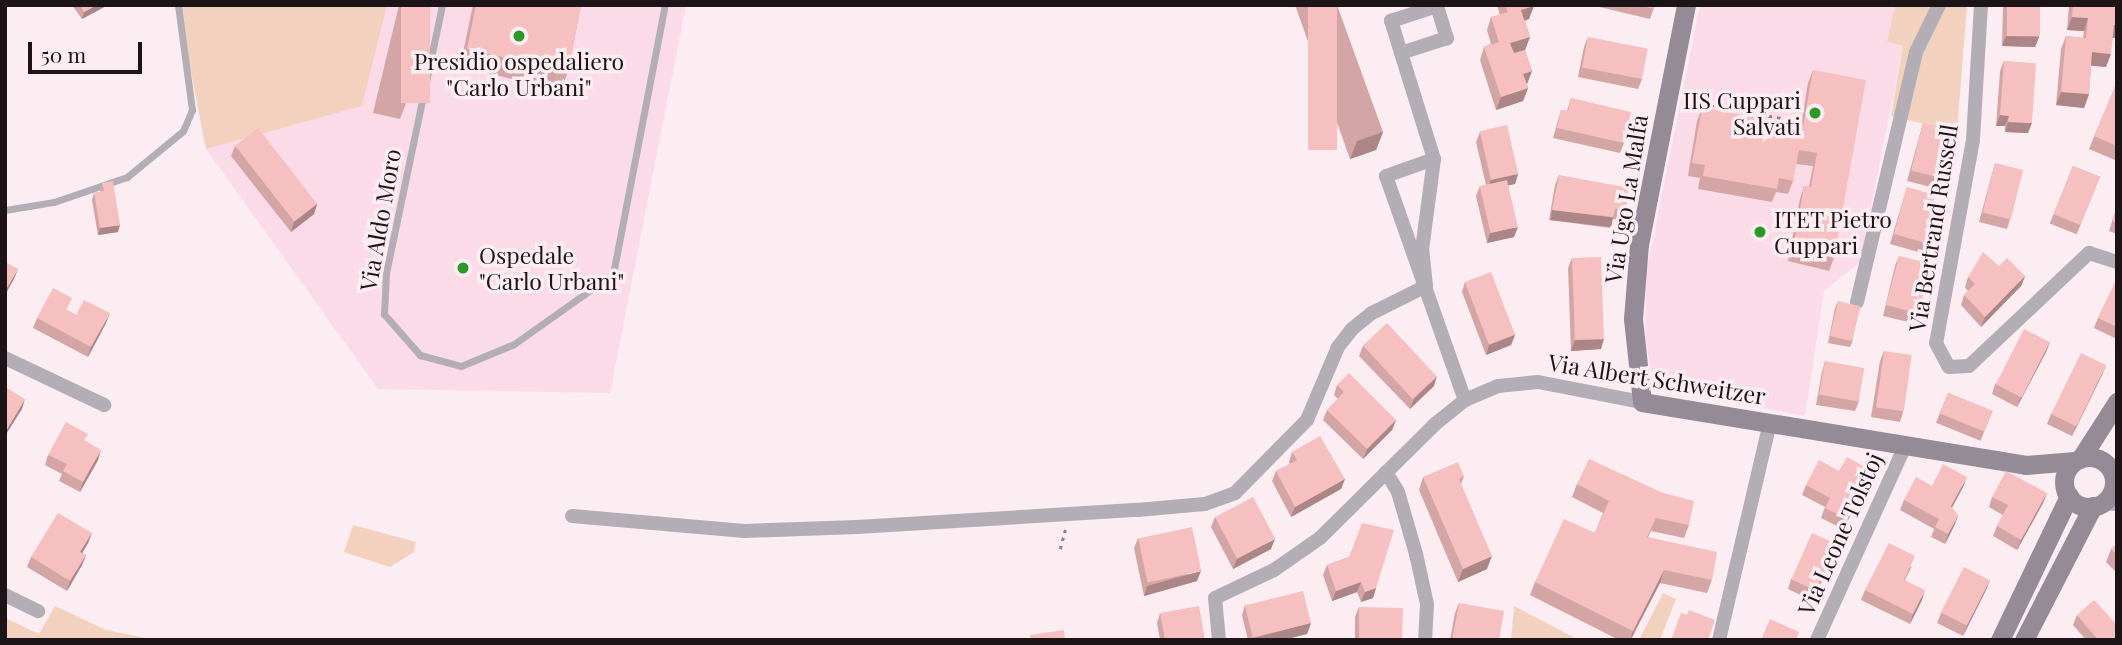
<!DOCTYPE html>
<style>
body{margin:0}
#map{position:relative;width:2122px;height:645px;overflow:hidden;background:#fcedf3;font-family:"Playfair Display",serif}
div>[style]{position:absolute}
.built>*{inset:0;background:#fcdbe9}
.green>*{inset:0;background:#f3d1bf}
.path>*{height:2.5px;margin-top:-1.25px;transform-origin:0;background:repeating-linear-gradient(90deg,#8e8287 0 3.5px,transparent 0 8.5px)}
.lane>*{height:7px;margin:-3.5px;padding:0 3.5px;transform-origin:3.5px;border-radius:3.5px;background:#b3adb5}
.street>*{height:14px;margin:-7px;padding:0 7px;transform-origin:7px;border-radius:7px;background:#b3adb5}
.secondary>*{height:19px;margin:-9.5px;padding:0 9.5px;transform-origin:9.5px;border-radius:9.5px;background:#958b97}
.secondary>.ring{margin:-9.5px;padding:0;box-sizing:content-box;background:none;border:19px solid #958b97;border-radius:50%}
.wall>*{inset:0;background:#d3a5a4;transform-origin:0 0}
.shaded-wall>*{inset:0;background:#ac8686;transform-origin:0 0}
.building>*{inset:0;background:#f5c0bf;transform-origin:0 0}
.dots>*{width:19px;height:19px;translate:-50% -50%;box-sizing:border-box;border:4px solid #fcedf3;border-radius:50%}
span{translate:-50% -50%;white-space:nowrap;text-align:center;line-height:1.15;-webkit-text-stroke:7px #fcedf3;paint-order:stroke}
.poi-label{font-size:23px;color:#1d1418}
.right{translate:-100% -50%;text-align:right}
.left{translate:0 -50%;text-align:left}
.street-label{font-size:23px;color:#1d1418}
.frame{position:absolute;inset:0;border:7px solid #1d1418;pointer-events:none}
.scale{position:absolute;left:28px;top:42px;width:114px;height:32px;box-sizing:border-box;border:4px solid #1d1418;border-top:0;padding-left:9px;font-size:21px;line-height:24px;white-space:nowrap;color:#1d1418;-webkit-text-stroke:5px #fcedf3;paint-order:stroke}
</style>
<div id="map">
<div class="built">
<div style="clip-path:polygon(178px 5px,686px 5px,610px 393px,378px 389px,206px 149px)"></div>
<div style="clip-path:polygon(1700px 5px,1895px 5px,1888px 42px,1903px 46px,1860px 262px,1824px 291px,1805px 416px,1654px 387px,1645px 336px,1646px 274px)"></div>
</div>
<div class="green">
<div style="clip-path:polygon(178px 5px,387px 5px,362px 106px,206px 149px)"></div>
<div style="clip-path:polygon(1895px 5px,1967px 5px,1957px 132px,1891px 116px,1903px 46px,1887px 42px)"></div>
<div style="clip-path:polygon(353px 525px,416px 542px,414px 552px,390px 567px,344px 552px)"></div>
<div style="clip-path:polygon(1663px 593px,1676px 599px,1660px 640px,1639px 640px)"></div>
<div style="clip-path:polygon(55px 606px,106px 630px,156px 640px,5px 640px,5px 618px,39px 634px)"></div>
<div style="clip-path:polygon(1514px 606px,1579px 640px,1511px 640px)"></div>
</div>
<div class="path">
<div style="left:1685px;top:101px;width:110px;rotate:10deg"></div>
<div style="left:1060px;top:549px;width:20px;rotate:-75deg"></div>
</div>
<div class="lane">
<div style="left:442px;top:5px;width:275px;rotate:101.8deg"></div>
<div style="left:386px;top:274px;width:40px;rotate:92.9deg"></div>
<div style="left:384px;top:314px;width:55px;rotate:48.7deg"></div>
<div style="left:420px;top:355px;width:42px;rotate:15deg"></div>
<div style="left:461px;top:366px;width:57px;rotate:-22.5deg"></div>
<div style="left:514px;top:344px;width:121px;rotate:-35.3deg"></div>
<div style="left:613px;top:274px;width:274px;rotate:-79.1deg"></div>
<div style="left:5px;top:210px;width:50px;rotate:-9.3deg"></div>
<div style="left:54px;top:202px;width:77px;rotate:-18.9deg"></div>
<div style="left:127px;top:177px;width:72px;rotate:-39.4deg"></div>
<div style="left:183px;top:131px;width:23px;rotate:-67deg"></div>
<div style="left:192px;top:110px;width:106px;rotate:-97.6deg"></div>
</div>
<div class="street">
<div style="left:1981px;top:5px;width:135px;rotate:93.4deg"></div>
<div style="left:1973px;top:140px;width:206px;rotate:100.3deg"></div>
<div style="left:1936px;top:343px;width:27px;rotate:62deg"></div>
<div style="left:1949px;top:367px;width:20px;rotate:-3deg"></div>
<div style="left:1969px;top:366px;width:165px;rotate:-43.3deg"></div>
<div style="left:2089px;top:253px;width:29px;rotate:18deg"></div>
<div style="left:1401px;top:53px;width:34px;rotate:-107deg"></div>
<div style="left:1391px;top:21px;width:48px;rotate:-18.1deg"></div>
<div style="left:1437px;top:6px;width:34px;rotate:73deg"></div>
<div style="left:1447px;top:38px;width:48px;rotate:161.9deg"></div>
<div style="left:1401px;top:53px;width:111px;rotate:72.7deg"></div>
<div style="left:1434px;top:159px;width:51px;rotate:160.5deg"></div>
<div style="left:1386px;top:176px;width:238px;rotate:70.6deg"></div>
<div style="left:1857px;top:302px;width:257px;rotate:-76.7deg"></div>
<div style="left:1916px;top:52px;width:52px;rotate:-63.9deg"></div>
<div style="left:5px;top:358px;width:110px;rotate:25.4deg"></div>
<div style="left:2111px;top:470px;width:8px;rotate:40deg"></div>
<div style="left:1386px;top:472px;width:23px;rotate:59deg"></div>
<div style="left:1398px;top:492px;width:65px;rotate:73.8deg"></div>
<div style="left:1416px;top:554px;width:51px;rotate:77.6deg"></div>
<div style="left:1427px;top:604px;width:36px;rotate:93deg"></div>
<div style="left:2101px;top:503px;width:16px;rotate:4deg"></div>
<div style="left:572px;top:516px;width:173px;rotate:5deg"></div>
<div style="left:744px;top:531px;width:113px;rotate:-2deg"></div>
<div style="left:857px;top:527px;width:281px;rotate:-3.5deg"></div>
<div style="left:1137px;top:510px;width:68px;rotate:-5deg"></div>
<div style="left:1205px;top:504px;width:32px;rotate:-20deg"></div>
<div style="left:1235px;top:493px;width:103px;rotate:-45.4deg"></div>
<div style="left:1307px;top:420px;width:79px;rotate:-67deg"></div>
<div style="left:1338px;top:347px;width:23px;rotate:-52deg"></div>
<div style="left:1352px;top:329px;width:26px;rotate:-39deg"></div>
<div style="left:1372px;top:313px;width:60px;rotate:-26.6deg"></div>
<div style="left:1426px;top:286px;width:36px;rotate:-96deg"></div>
<div style="left:1422px;top:250px;width:92px;rotate:-82.5deg"></div>
<div style="left:5px;top:595px;width:37px;rotate:26deg"></div>
<div style="left:1219px;top:640px;width:42px;rotate:-95.4deg"></div>
<div style="left:1215px;top:598px;width:65px;rotate:-25.4deg"></div>
<div style="left:1274px;top:570px;width:56px;rotate:-34.8deg"></div>
<div style="left:1320px;top:538px;width:161px;rotate:-44.7deg"></div>
<div style="left:1434px;top:425px;width:40px;rotate:-39deg"></div>
<div style="left:1465px;top:400px;width:36px;rotate:-23deg"></div>
<div style="left:1498px;top:386px;width:40px;rotate:-5.7deg"></div>
<div style="left:1538px;top:382px;width:106px;rotate:10.9deg"></div>
<div style="left:1719px;top:640px;width:224px;rotate:-76.8deg"></div>
<div style="left:1817px;top:640px;width:211px;rotate:-65.6deg"></div>
</div>
<div class="secondary">
<div style="left:1686px;top:5px;width:244px;rotate:101.1deg"></div>
<div style="left:1639px;top:244px;width:75px;rotate:94.6deg"></div>
<div style="left:1633px;top:319px;width:83px;rotate:83.8deg"></div>
<div style="left:1642px;top:402px;width:389px;rotate:9.3deg"></div>
<div style="left:2026px;top:465px;width:49px;rotate:-4.7deg"></div>
<div class="ring" style="left:2064px;top:457px;width:31px;height:31px"></div>
<div style="left:2081px;top:458px;width:67px;rotate:-57.3deg"></div>
<div style="left:2000px;top:640px;width:160px;rotate:-64.4deg"></div>
<div style="left:2024px;top:640px;width:151px;rotate:-62.8deg"></div>
</div>
<div class="wall">
<div style="clip-path:polygon(72px 5px,108px 5px,82px 19px)"></div>
<div style="clip-path:polygon(399px 5px,430px 5px,405px 106px,400px 119px,373px 113px)"></div>
<div style="clip-path:polygon(473px 5px,581px 5px,568px 72px,561px 90px,460px 67px)"></div>
<div style="clip-path:polygon(1295px 5px,1337px 5px,1383px 132px,1376px 150px,1350px 159px)"></div>
<div style="clip-path:polygon(1497px 5px,1533px 5px,1529px 19px,1525px 21px,1530px 37px,1525px 50px,1532px 71px,1527px 84px,1528px 88px,1523px 101px,1496px 110px,1480px 60px,1484px 47px,1491px 44px,1487px 30px,1491px 17px,1500px 15px)"></div>
<div style="clip-path:polygon(1591px 5px,1655px 5px,1650px 19px)"></div>
<div style="clip-path:polygon(2003px 5px,2040px 5px,2039px 37px,2035px 47px,2002px 46px)"></div>
<div style="clip-path:polygon(2069px 5px,2117px 5px,2113px 38px,2106px 67px,2091px 66px,2089px 94px,2084px 108px,2056px 105px,2061px 49px,2066px 36px,2083px 38px,2084px 31px,2067px 30px)"></div>
<div style="clip-path:polygon(1588px 37px,1642px 79px,1638px 89px,1578px 77px,1584px 47px)"></div>
<div style="clip-path:polygon(2004px 61px,2028px 133px,2005px 132px,2005px 126px,1996px 126px,2000px 71px)"></div>
<div style="clip-path:polygon(1813px 70px,1834px 258px,1829px 271px,1788px 261px,1800px 199px,1804px 186px,1809px 187px,1813px 166px,1796px 164px,1793px 181px,1788px 194px,1776px 192px,1772px 202px,1698px 189px,1700px 178px,1688px 176px,1697px 121px,1702px 108px,1801px 126px,1808px 83px)"></div>
<div style="clip-path:polygon(2117px 82px,2117px 154px,2115px 160px,2089px 149px)"></div>
<div style="clip-path:polygon(1571px 98px,1624px 143px,1620px 153px,1553px 138px,1561px 110px,1567px 111px)"></div>
<div style="clip-path:polygon(1923px 123px,1943px 179px,1939px 189px,1907px 181px)"></div>
<div style="clip-path:polygon(1480px 132px,1518px 174px,1515px 184px,1508px 185px,1514px 237px,1487px 243px,1476px 196px,1480px 186px,1486px 185px,1476px 142px)"></div>
<div style="clip-path:polygon(235px 146px,317px 204px,314px 214px,291px 232px,231px 156px)"></div>
<div style="clip-path:polygon(1995px 163px,2010px 219px,2007px 229px,1979px 222px)"></div>
<div style="left:2073px;top:166px;width:29px;height:62px;rotate:22deg"></div>
<div style="clip-path:polygon(1559px 175px,1626px 211px,1623px 221px,1613px 219px,1610px 228px,1549px 220px,1555px 185px)"></div>
<div style="clip-path:polygon(102px 183px,118px 232px,98px 235px,92px 200px,94px 193px,100px 192px)"></div>
<div style="clip-path:polygon(1907px 187px,1929px 216px,1933px 245px,1929px 255px,1890px 244px)"></div>
<div style="clip-path:polygon(2117px 206px,2117px 234px,2109px 231px)"></div>
<div style="clip-path:polygon(1899px 256px,1920px 314px,1917px 324px,1883px 316px,1895px 266px)"></div>
<div style="clip-path:polygon(1572px 258px,1601px 349px,1571px 351px,1568px 268px)"></div>
<div style="clip-path:polygon(1999px 266px,2025px 276px,2021px 286px,1981px 327px,1961px 305px,1964px 295px,1968px 291px,1965px 287px,1968px 277px)"></div>
<div style="clip-path:polygon(2117px 279px,2117px 339px,2094px 328px,2098px 318px)"></div>
<div style="clip-path:polygon(1465px 282px,1515px 335px,1511px 345px,1486px 355px,1462px 292px)"></div>
<div style="clip-path:polygon(1838px 301px,1853px 340px,1850px 347px,1828px 343px,1835px 308px)"></div>
<div style="clip-path:polygon(67px 310px,76px 315px,106px 323px,88px 357px,33px 328px,37px 318px)"></div>
<div style="clip-path:polygon(2050px 342px,2046px 352px,2017px 407px,1992px 394px,1995px 384px)"></div>
<div style="clip-path:polygon(1363px 346px,1434px 386px,1410px 409px,1359px 356px)"></div>
<div style="clip-path:polygon(1884px 351px,1903px 412px,1900px 422px,1871px 417px,1880px 361px)"></div>
<div style="clip-path:polygon(1825px 361px,1859px 401px,1855px 411px,1816px 405px,1822px 372px)"></div>
<div style="clip-path:polygon(2106px 365px,2102px 375px,2072px 436px,2047px 424px,2051px 414px)"></div>
<div style="clip-path:polygon(1337px 385px,1396px 420px,1392px 430px,1363px 459px,1323px 420px,1327px 410px,1338px 399px,1334px 395px)"></div>
<div style="left:1948px;top:393px;width:48px;height:32px;rotate:22deg"></div>
<div style="clip-path:polygon(85px 441px,98px 460px,80px 492px,59px 481px,62px 474px,45px 465px,48px 455px)"></div>
<div style="clip-path:polygon(1292px 452px,1345px 479px,1341px 489px,1291px 517px,1272px 481px,1276px 471px,1290px 464px,1289px 462px)"></div>
<div style="clip-path:polygon(1839px 471px,1872px 471px,1869px 481px,1843px 529px,1821px 518px,1825px 507px,1802px 495px,1806px 485px)"></div>
<div style="clip-path:polygon(1464px 476px,1461px 484px,1487px 569px,1458px 582px,1419px 490px,1423px 477px)"></div>
<div style="clip-path:polygon(1577px 484px,1689px 525px,1684px 538px,1651px 531px,1648px 537px,1712px 580px,1707px 593px,1660px 583px,1631px 640px,1619px 640px,1530px 595px,1535px 582px,1595px 533px,1603px 513px,1572px 497px)"></div>
<div style="clip-path:polygon(1963px 487px,1952px 508px,1958px 516px,1954px 526px,1945px 544px,1931px 537px,1934px 529px,1900px 510px,1904px 500px)"></div>
<div style="clip-path:polygon(2047px 493px,2043px 503px,2017px 550px,1993px 536px,1997px 526px,2003px 515px,1989px 507px,1992px 497px)"></div>
<div style="clip-path:polygon(1215px 517px,1271px 549px,1233px 569px,1211px 527px)"></div>
<div style="clip-path:polygon(92px 533px,88px 543px,82px 553px,86px 555px,82px 565px,67px 591px,27px 567px,31px 557px)"></div>
<div style="clip-path:polygon(1138px 538px,1197px 581px,1144px 596px,1134px 548px)"></div>
<div style="clip-path:polygon(2117px 544px,2117px 573px,2106px 562px,2111px 549px)"></div>
<div style="clip-path:polygon(1834px 554px,1813px 601px,1788px 589px,1791px 579px)"></div>
<div style="clip-path:polygon(1349px 557px,1376px 588px,1373px 598px,1361px 602px,1357px 592px,1332px 601px,1323px 575px,1327px 565px)"></div>
<div style="clip-path:polygon(1912px 566px,1905px 580px,1922px 600px,1910px 624px,1861px 600px,1865px 590px)"></div>
<div style="clip-path:polygon(1990px 580px,1986px 590px,1963px 636px,1937px 623px,1941px 613px)"></div>
<div style="clip-path:polygon(1459px 603px,1499px 640px,1450px 640px,1455px 613px)"></div>
<div style="clip-path:polygon(1245px 605px,1311px 623px,1307px 634px,1283px 640px,1248px 640px,1242px 615px)"></div>
<div style="clip-path:polygon(1359px 607px,1402px 640px,1355px 640px,1355px 617px)"></div>
<div style="clip-path:polygon(1160px 613px,1205px 640px,1160px 640px,1157px 623px)"></div>
<div style="clip-path:polygon(2077px 615px,2117px 640px,2086px 640px,2073px 625px)"></div>
</div>
<div class="shaded-wall">
<div style="clip-path:polygon(97px 5px,108px 5px,82px 19px,84px 12px)"></div>
<div style="clip-path:polygon(1534px 6px,1529px 19px,1516px 23px,1521px 10px)"></div>
<div style="clip-path:polygon(2072px 17px,2088px 18px,2084px 31px,2067px 30px)"></div>
<div style="clip-path:polygon(2114px 25px,2117px 25px,2117px 38px,2109px 38px)"></div>
<div style="clip-path:polygon(2006px 36px,2039px 37px,2035px 47px,2002px 46px)"></div>
<div style="clip-path:polygon(1530px 37px,1525px 50px,1506px 56px,1510px 43px)"></div>
<div style="clip-path:polygon(2092px 52px,2111px 54px,2106px 67px,2088px 65px)"></div>
<div style="clip-path:polygon(1532px 71px,1527px 84px,1523px 74px)"></div>
<div style="clip-path:polygon(1528px 88px,1523px 101px,1496px 110px,1501px 97px)"></div>
<div style="clip-path:polygon(2061px 92px,2089px 94px,2084px 108px,2056px 105px)"></div>
<div style="clip-path:polygon(2000px 115px,2009px 116px,2005px 126px,1996px 126px)"></div>
<div style="clip-path:polygon(2008px 122px,2032px 123px,2028px 133px,2005px 132px)"></div>
<div style="clip-path:polygon(1383px 132px,1376px 150px,1350px 159px,1357px 141px)"></div>
<div style="clip-path:polygon(1518px 174px,1515px 184px,1487px 190px,1491px 180px)"></div>
<div style="clip-path:polygon(317px 204px,314px 214px,291px 232px,294px 222px)"></div>
<div style="left:1552px;top:210px;width:61px;height:10px;rotate:7deg"></div>
<div style="clip-path:polygon(120px 225px,118px 232px,98px 235px,100px 228px)"></div>
<div style="clip-path:polygon(1518px 227px,1514px 237px,1487px 243px,1490px 233px)"></div>
<div style="clip-path:polygon(18px 269px,14px 279px,5px 295px,5px 291px)"></div>
<div style="clip-path:polygon(2025px 276px,2021px 286px,1981px 327px,1985px 317px)"></div>
<div style="clip-path:polygon(110px 313px,106px 323px,88px 357px,91px 347px)"></div>
<div style="clip-path:polygon(1515px 335px,1511px 345px,1486px 355px,1489px 345px)"></div>
<div style="clip-path:polygon(1604px 339px,1601px 349px,1571px 351px,1575px 340px)"></div>
<div style="clip-path:polygon(2050px 342px,2046px 352px,2017px 407px,2021px 397px)"></div>
<div style="clip-path:polygon(2106px 365px,2102px 375px,2072px 436px,2076px 426px)"></div>
<div style="clip-path:polygon(1437px 376px,1434px 386px,1410px 409px,1414px 399px)"></div>
<div style="clip-path:polygon(25px 399px,22px 409px,5px 436px,7px 429px)"></div>
<div style="clip-path:polygon(1396px 420px,1392px 430px,1363px 459px,1367px 449px)"></div>
<div style="clip-path:polygon(101px 450px,98px 460px,80px 492px,83px 482px)"></div>
<div style="clip-path:polygon(1872px 471px,1869px 481px,1843px 529px,1846px 519px)"></div>
<div style="clip-path:polygon(1967px 477px,1963px 487px,1947px 516px,1951px 506px)"></div>
<div style="clip-path:polygon(1345px 479px,1341px 489px,1291px 517px,1295px 507px)"></div>
<div style="clip-path:polygon(2047px 493px,2043px 503px,2017px 550px,2021px 540px)"></div>
<div style="clip-path:polygon(1958px 516px,1954px 526px,1945px 544px,1948px 534px)"></div>
<div style="clip-path:polygon(92px 533px,88px 543px,77px 562px,80px 552px)"></div>
<div style="clip-path:polygon(1275px 539px,1271px 549px,1233px 569px,1237px 559px)"></div>
<div style="clip-path:polygon(86px 555px,82px 565px,67px 591px,70px 581px)"></div>
<div style="clip-path:polygon(1492px 556px,1487px 569px,1458px 582px,1463px 569px)"></div>
<div style="clip-path:polygon(1664px 570px,1660px 583px,1630px 640px,1633px 631px)"></div>
<div style="clip-path:polygon(1201px 571px,1197px 581px,1144px 596px,1147px 586px)"></div>
<div style="clip-path:polygon(1990px 580px,1986px 590px,1963px 636px,1967px 626px)"></div>
<div style="clip-path:polygon(1361px 582px,1357px 592px,1332px 601px,1336px 591px)"></div>
<div style="clip-path:polygon(1376px 588px,1373px 598px,1361px 602px,1365px 592px)"></div>
<div style="clip-path:polygon(1925px 590px,1922px 600px,1910px 624px,1913px 614px)"></div>
<div style="clip-path:polygon(1311px 623px,1307px 634px,1283px 640px,1253px 640px,1254px 638px)"></div>
</div>
<div class="building">
<div style="clip-path:polygon(80px 5px,97px 5px,84px 12px)"></div>
<div style="left:401px;top:5px;width:29px;height:98px"></div>
<div style="clip-path:polygon(476px 5px,581px 5px,568px 72px,467px 49px)"></div>
<div style="left:1308px;top:5px;width:29px;height:145px"></div>
<div style="clip-path:polygon(1505px 5px,1533px 5px,1534px 6px,1521px 10px,1530px 37px,1510px 43px,1514px 53px,1525px 50px,1532px 71px,1523px 74px,1528px 88px,1501px 97px,1484px 47px,1499px 42px,1491px 17px,1508px 12px)"></div>
<div style="clip-path:polygon(1638px 5px,1655px 5px,1654px 9px)"></div>
<div style="left:2007px;top:5px;width:33px;height:31px"></div>
<div style="clip-path:polygon(2073px 5px,2117px 5px,2117px 25px,2114px 25px,2111px 54px,2092px 52px,2089px 94px,2061px 92px,2066px 36px,2086px 38px,2088px 18px,2072px 17px)"></div>
<div style="left:1588px;top:37px;width:61px;height:31px;rotate:11deg"></div>
<div style="clip-path:polygon(2004px 61px,2036px 63px,2032px 123px,2008px 122px,2009px 116px,2000px 115px)"></div>
<div style="clip-path:polygon(1813px 70px,1866px 80px,1834px 258px,1793px 248px,1804px 186px,1811px 187px,1817px 153px,1799px 150px,1793px 181px,1779px 178px,1777px 189px,1703px 176px,1705px 165px,1692px 163px,1702px 108px,1803px 126px)"></div>
<div style="clip-path:polygon(2117px 82px,2117px 146px,2094px 136px)"></div>
<div style="clip-path:polygon(1571px 98px,1631px 112px,1624px 143px,1557px 128px,1561px 110px,1568px 111px)"></div>
<div style="left:1923px;top:123px;width:33px;height:49px;rotate:14deg"></div>
<div style="left:1507px;top:125px;width:50px;height:28px;rotate:77deg"></div>
<div style="left:258px;top:128px;width:96px;height:29px;rotate:52deg"></div>
<div style="left:1995px;top:163px;width:29px;height:51px;rotate:14deg"></div>
<div style="left:2073px;top:166px;width:29px;height:52px;rotate:22deg"></div>
<div style="clip-path:polygon(1559px 175px,1630px 188px,1626px 211px,1615px 209px,1613px 217px,1552px 210px)"></div>
<div style="left:1507px;top:180px;width:48px;height:28px;rotate:77deg"></div>
<div style="clip-path:polygon(113px 181px,120px 225px,100px 228px,94px 193px,104px 191px,102px 183px)"></div>
<div style="clip-path:polygon(1907px 187px,1935px 195px,1929px 216px,1940px 219px,1933px 245px,1894px 234px)"></div>
<div style="clip-path:polygon(2117px 207px,2117px 223px,2112px 221px)"></div>
<div style="clip-path:polygon(1983px 252px,1999px 266px,2007px 258px,2025px 276px,1985px 317px,1964px 295px,1975px 284px,1968px 277px)"></div>
<div style="clip-path:polygon(1899px 256px,1928px 263px,1920px 314px,1886px 305px)"></div>
<div style="left:1601px;top:257px;width:82px;height:29px;rotate:88deg"></div>
<div style="clip-path:polygon(5px 262px,18px 269px,5px 291px)"></div>
<div style="left:1491px;top:272px;width:67px;height:28px;rotate:69deg"></div>
<div style="clip-path:polygon(2117px 279px,2117px 327px,2098px 318px)"></div>
<div style="clip-path:polygon(53px 288px,72px 298px,66px 310px,76px 315px,84px 300px,110px 313px,91px 347px,37px 318px)"></div>
<div style="left:1838px;top:301px;width:23px;height:36px;rotate:13deg"></div>
<div style="left:1387px;top:323px;width:73px;height:33px;rotate:47deg"></div>
<div style="left:2024px;top:329px;width:29px;height:62px;rotate:27deg"></div>
<div style="left:1884px;top:351px;width:28px;height:57px;rotate:8deg"></div>
<div style="left:2081px;top:353px;width:28px;height:68px;rotate:26deg"></div>
<div style="left:1825px;top:361px;width:40px;height:34px;rotate:10deg"></div>
<div style="clip-path:polygon(1349px 373px,1396px 420px,1367px 449px,1327px 410px,1344px 392px,1337px 385px)"></div>
<div style="clip-path:polygon(5px 387px,25px 399px,7px 429px,5px 427px)"></div>
<div style="left:1948px;top:393px;width:48px;height:22px;rotate:22deg"></div>
<div style="clip-path:polygon(66px 422px,88px 434px,84px 440px,101px 450px,83px 482px,63px 471px,67px 464px,48px 455px)"></div>
<div style="clip-path:polygon(1320px 436px,1345px 479px,1295px 507px,1276px 471px,1297px 460px,1292px 452px)"></div>
<div style="clip-path:polygon(1847px 457px,1872px 471px,1846px 519px,1825px 508px,1830px 498px,1806px 485px,1819px 460px,1839px 471px)"></div>
<div style="clip-path:polygon(1589px 459px,1663px 493px,1694px 501px,1689px 525px,1656px 518px,1647px 537px,1717px 552px,1712px 580px,1664px 570px,1633px 631px,1535px 582px,1564px 519px,1595px 533px,1609px 501px,1577px 484px)"></div>
<div style="clip-path:polygon(1458px 462px,1464px 476px,1459px 479px,1492px 556px,1463px 569px,1423px 477px)"></div>
<div style="clip-path:polygon(1943px 464px,1967px 477px,1951px 506px,1958px 516px,1948px 534px,1935px 527px,1939px 519px,1904px 500px,1916px 477px,1932px 486px)"></div>
<div style="clip-path:polygon(2006px 471px,2047px 493px,2021px 540px,1997px 526px,2008px 505px,1992px 497px)"></div>
<div style="left:1253px;top:497px;width:47px;height:43px;rotate:62deg"></div>
<div style="clip-path:polygon(58px 513px,92px 533px,80px 552px,86px 555px,70px 581px,31px 557px)"></div>
<div style="clip-path:polygon(1362px 523px,1394px 530px,1376px 588px,1365px 592px,1361px 582px,1336px 591px,1327px 565px,1349px 557px)"></div>
<div style="left:1192px;top:527px;width:45px;height:55px;rotate:78deg"></div>
<div style="left:1812px;top:533px;width:27px;height:51px;rotate:24deg"></div>
<div style="clip-path:polygon(1889px 543px,1915px 556px,1904px 580px,1925px 590px,1913px 614px,1865px 590px)"></div>
<div style="clip-path:polygon(2117px 544px,2117px 555px,2111px 549px)"></div>
<div style="left:1964px;top:567px;width:29px;height:51px;rotate:27deg"></div>
<div style="left:1303px;top:591px;width:33px;height:60px;rotate:76deg"></div>
<div style="clip-path:polygon(2094px 600px,2117px 625px,2117px 640px,2098px 640px,2077px 615px)"></div>
<div style="clip-path:polygon(1459px 603px,1504px 611px,1499px 640px,1452px 640px)"></div>
<div style="clip-path:polygon(1199px 606px,1205px 640px,1165px 640px,1160px 613px)"></div>
<div style="clip-path:polygon(1359px 607px,1403px 608px,1402px 640px,1375px 640px,1359px 638px)"></div>
<div style="clip-path:polygon(1689px 610px,1715px 620px,1708px 640px,1671px 640px,1681px 613px,1687px 615px)"></div>
<div style="clip-path:polygon(1770px 619px,1799px 632px,1796px 640px,1761px 640px)"></div>
<div style="clip-path:polygon(1064px 630px,1065px 640px,1031px 640px,1030px 635px)"></div>
</div>
<div class="dots">
<div style="left:519px;top:36px;background:#2a9926"></div>
<div style="left:1815px;top:113px;background:#2a9926"></div>
<div style="left:1760px;top:232px;background:#2a9926"></div>
<div style="left:463px;top:268px;background:#2a9926"></div>
</div>
<div class="poi-label">
<span style="left:519px;top:74px">Presidio ospedaliero<br>"Carlo Urbani"</span>
<span class="right" style="left:1801px;top:113px">IIS Cuppari<br>Salvati</span>
<span class="left" style="left:1774px;top:232px">ITET Pietro<br>Cuppari</span>
<span class="left" style="left:479px;top:268px">Ospedale<br>"Carlo Urbani"</span>
</div>
<div class="street-label">
<span style="left:1626px;top:199px;rotate:-81deg">Via Ugo La Malfa</span>
<span style="left:380px;top:220px;rotate:-80deg">Via Aldo Moro</span>
<span style="left:1933px;top:228px;rotate:-81deg">Via Bertrand Russell</span>
<span style="left:1657px;top:379px;rotate:9deg">Via Albert Schweitzer</span>
<span style="left:1840px;top:534px;rotate:-66deg">Via Leone Tolstoj</span>
</div>
<div class="frame"></div>
<div class="scale">50 m</div>
</div>
